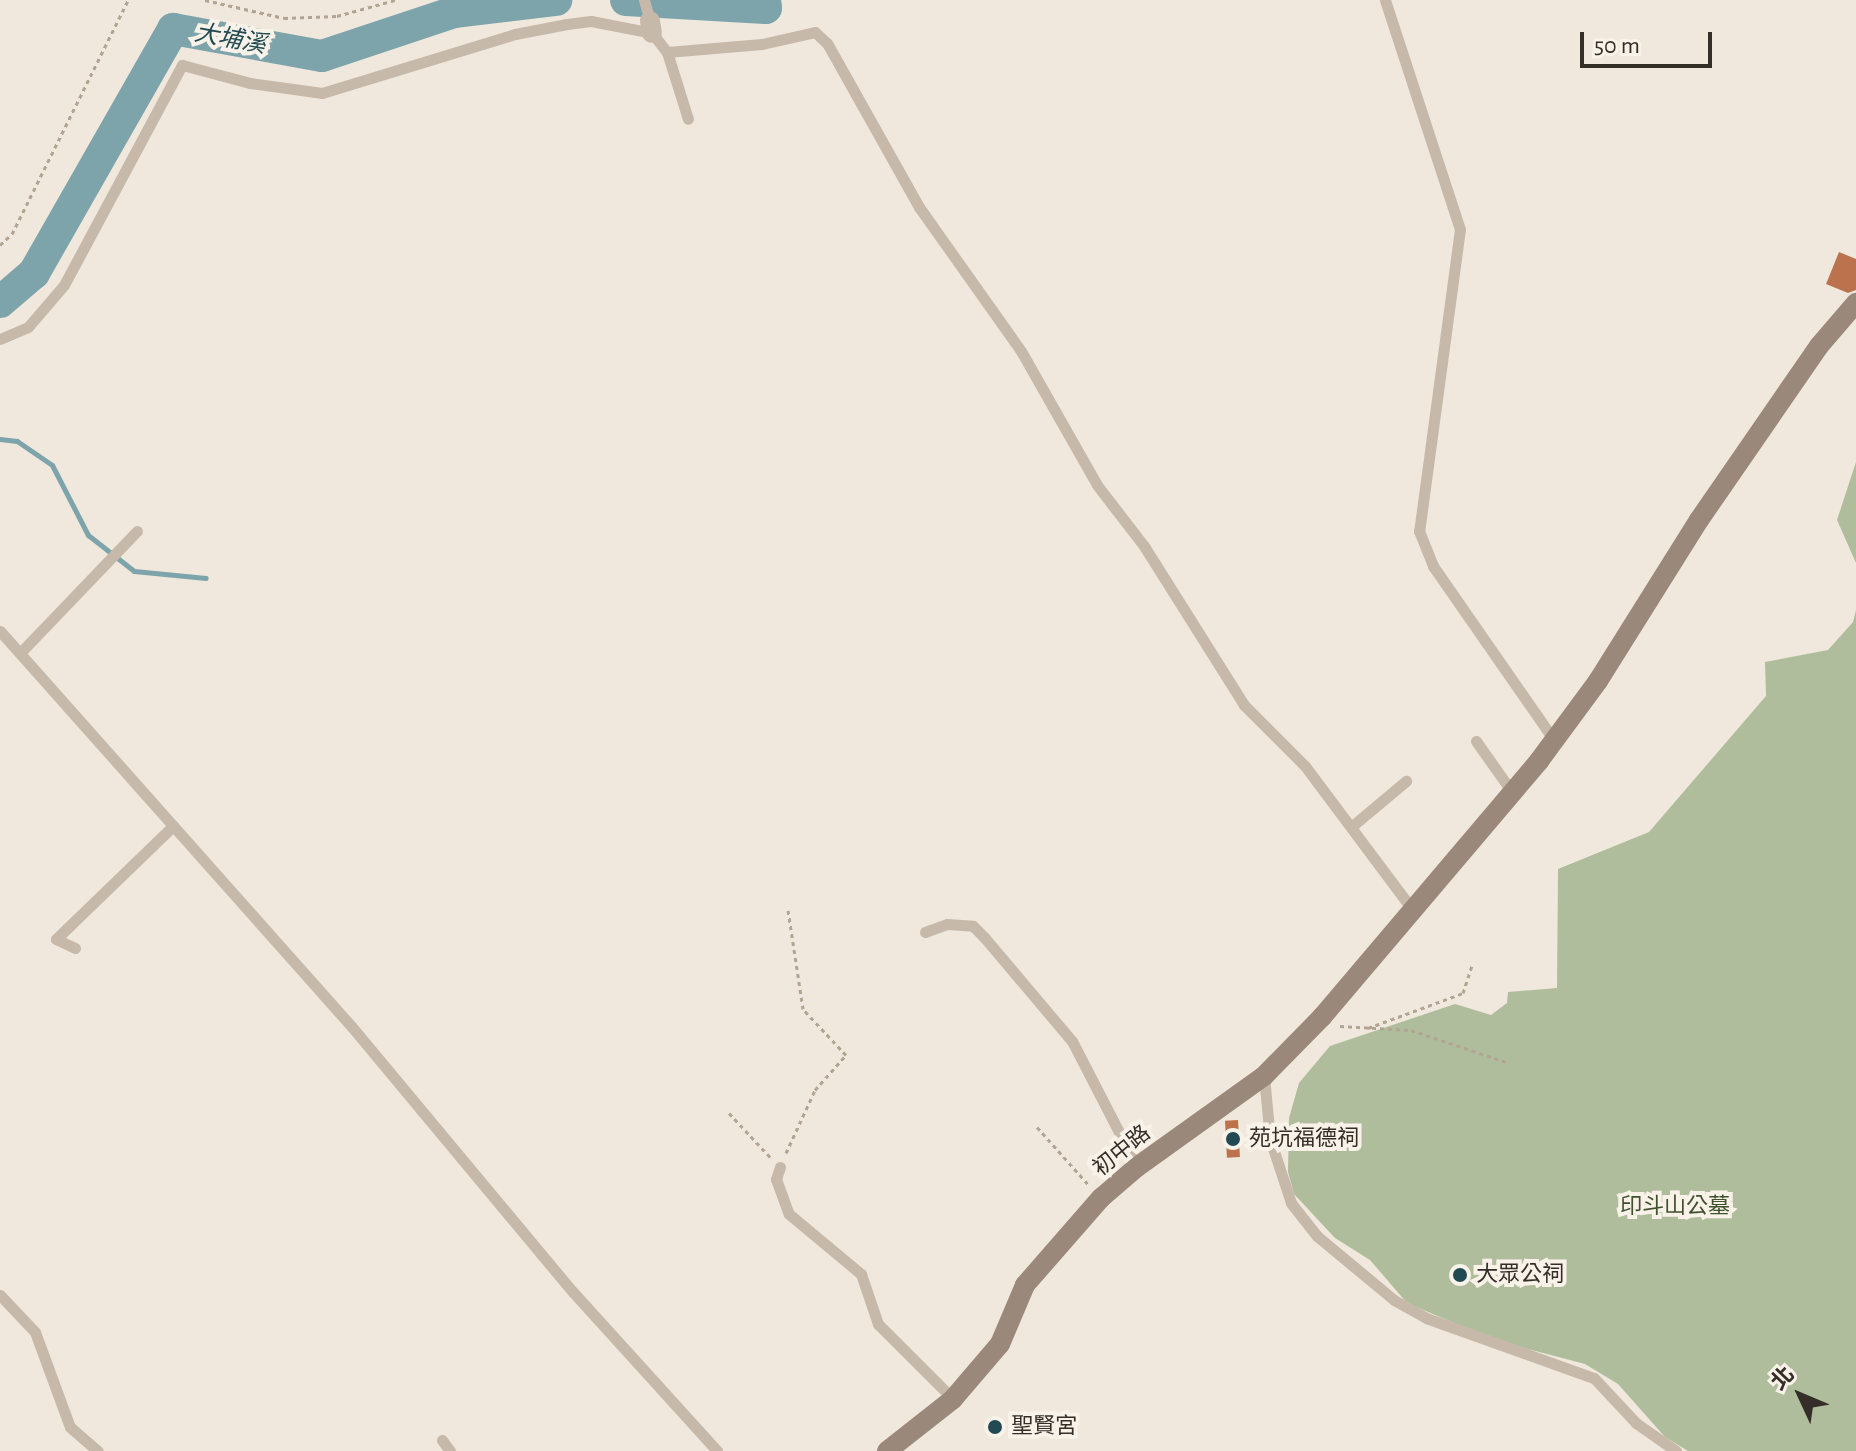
<!DOCTYPE html>
<meta charset="utf-8">
<style>
body{margin:0}
#map{position:relative;width:1856px;height:1451px;overflow:hidden;background:#f0e8dc;font-family:"Alegreya Sans","Noto Sans TC",sans-serif}
div>[style]{position:absolute}
.green>*{inset:0;background:#afbd9d}
.stream>*{height:5px;margin:-2.5px;padding:0 2.5px;transform-origin:2.5px;border-radius:2.5px;background:#7da4aa}
.river>*{height:32px;margin:-16px;padding:0 16px;transform-origin:16px;border-radius:16px;background:#7da4aa}
.building>*{inset:0;background:#bc734d;transform-origin:0 0}
.path>*{height:3px;margin-top:-1.5px;transform-origin:0;background:repeating-linear-gradient(90deg,#b2a493 0 4px,transparent 0 8px)}
.lane>*{height:11px;margin:-5.5px;padding:0 5.5px;transform-origin:5.5px;border-radius:5.5px;background:#c7b9a9}
.street>*{height:20px;margin:-10px;padding:0 10px;transform-origin:10px;border-radius:10px;background:#c7b9a9}
.secondary>*{height:20px;margin:-10px;padding:0 10px;transform-origin:10px;border-radius:10px;background:#9a897a}
.dots>*{width:22px;height:22px;translate:-50% -50%;box-sizing:border-box;border:4px solid #f8f2e8;border-radius:50%}
span{translate:-50% -50%;white-space:nowrap;text-align:center;line-height:1.15;-webkit-text-stroke:8px #f8f2e8;paint-order:stroke}
.poi-label{font-size:22px;color:#342d28}
.left{translate:0 -50%;text-align:left}
.street-label{font-size:22px;color:#342d28}
.park-label{font-size:22px;color:#40512e}
.water-label{font-size:24px;color:#214a52;font-style:italic}
.north{position:absolute;left:1760px;top:1355px;width:80px;height:80px;-webkit-text-stroke:6px #f8f2e8;paint-order:stroke;rotate:314deg;font-size:22px;font-weight:700;line-height:32px;text-align:center;color:#342d28}
.north::after{content:'';display:block;margin:auto;width:28px;height:36px;background:#342d28;clip-path:polygon(50% 0,100% 100%,50% 72%,0 100%)}
.scale{position:absolute;left:1580px;top:32px;width:132px;height:36px;box-sizing:border-box;border:4px solid #342d28;border-top:0;padding-left:10px;font-size:24px;line-height:28px;white-space:nowrap;color:#342d28;-webkit-text-stroke:6px #f8f2e8;paint-order:stroke}
</style>
<div id="map">
<div class="green">
<div style="clip-path:polygon(1856px 462px,1856px 563px,1837px 520px)"></div>
<div style="clip-path:polygon(1856px 610px,1856px 1451px,1688px 1451px,1665px 1437px,1618px 1384px,1585px 1364px,1494px 1340px,1407px 1303px,1370px 1260px,1335px 1238px,1294px 1194px,1288px 1172px,1289px 1118px,1299px 1083px,1330px 1046px,1455px 1004px,1491px 1015px,1507px 1003px,1508px 992px,1557px 988px,1558px 869px,1649px 832px,1766px 696px,1765px 662px,1828px 650px,1853px 622px)"></div>
</div>
<div class="stream">
<div style="left:0;top:439px;width:17px;rotate:7deg"></div>
<div style="left:17px;top:441px;width:42px;rotate:34.4deg"></div>
<div style="left:52px;top:465px;width:79px;rotate:62.8deg"></div>
<div style="left:88px;top:535px;width:58px;rotate:38deg"></div>
<div style="left:134px;top:571px;width:72px;rotate:5.6deg"></div>
</div>
<div class="river">
<div style="left:626px;top:0;width:140px;rotate:3.3deg"></div>
<div style="left:766px;top:8px;width:8px;rotate:-97deg"></div>
<div style="left:0;top:302px;width:45px;rotate:-40.5deg"></div>
<div style="left:34px;top:273px;width:281px;rotate:-60.3deg"></div>
<div style="left:173px;top:29px;width:151px;rotate:10.3deg"></div>
<div style="left:322px;top:56px;width:139px;rotate:-18.4deg"></div>
<div style="left:454px;top:12px;width:103px;rotate:-6.7deg"></div>
</div>
<div class="building">
<div style="clip-path:polygon(1839px 252px,1856px 259px,1856px 290px,1848px 293px,1826px 284px)"></div>
<div style="left:1238px;top:1120px;width:37px;height:13px;rotate:87deg"></div>
</div>
<div class="path">
<div style="left:205px;top:0;width:81px;rotate:12.8deg"></div>
<div style="left:284px;top:18px;width:53px;rotate:-2.2deg"></div>
<div style="left:337px;top:16px;width:60px;rotate:-15.4deg"></div>
<div style="left:0;top:245px;width:16px;rotate:-43deg"></div>
<div style="left:12px;top:234px;width:261px;rotate:-63.6deg"></div>
<div style="left:1340px;top:1026px;width:71px;rotate:3.2deg"></div>
<div style="left:1411px;top:1030px;width:100px;rotate:18.6deg"></div>
<div style="left:1368px;top:1028px;width:101px;rotate:-20.2deg"></div>
<div style="left:1463px;top:993px;width:29px;rotate:-72deg"></div>
<div style="left:729px;top:1113px;width:62px;rotate:47deg"></div>
<div style="left:1037px;top:1127px;width:76px;rotate:48.2deg"></div>
<div style="left:786px;top:1153px;width:69px;rotate:-65.3deg"></div>
<div style="left:815px;top:1090px;width:47px;rotate:-48.5deg"></div>
<div style="left:846px;top:1055px;width:63px;rotate:-133.1deg"></div>
<div style="left:803px;top:1009px;width:100px;rotate:-98.6deg"></div>
</div>
<div class="lane">
<div style="left:644px;top:0;width:22px;rotate:74deg"></div>
<div style="left:1385px;top:0;width:241px;rotate:71.9deg"></div>
<div style="left:1460px;top:229px;width:305px;rotate:97.7deg"></div>
<div style="left:1419px;top:531px;width:38px;rotate:68deg"></div>
<div style="left:1433px;top:566px;width:212px;rotate:55.2deg"></div>
<div style="left:667px;top:52px;width:70px;rotate:72.6deg"></div>
<div style="left:0;top:339px;width:30px;rotate:-23deg"></div>
<div style="left:28px;top:327px;width:55px;rotate:-49.4deg"></div>
<div style="left:64px;top:285px;width:250px;rotate:-61.8deg"></div>
<div style="left:182px;top:65px;width:70px;rotate:14.8deg"></div>
<div style="left:250px;top:83px;width:73px;rotate:7.9deg"></div>
<div style="left:322px;top:93px;width:202px;rotate:-17deg"></div>
<div style="left:515px;top:34px;width:53px;rotate:-10.9deg"></div>
<div style="left:567px;top:24px;width:24px;rotate:-7deg"></div>
<div style="left:591px;top:21px;width:62px;rotate:11.1deg"></div>
<div style="left:652px;top:33px;width:24px;rotate:52deg"></div>
<div style="left:667px;top:52px;width:95px;rotate:-4.8deg"></div>
<div style="left:762px;top:44px;width:54px;rotate:-12.8deg"></div>
<div style="left:815px;top:32px;width:16px;rotate:43deg"></div>
<div style="left:827px;top:43px;width:188px;rotate:60.7deg"></div>
<div style="left:919px;top:207px;width:176px;rotate:54.7deg"></div>
<div style="left:1021px;top:351px;width:154px;rotate:60.4deg"></div>
<div style="left:1097px;top:485px;width:77px;rotate:52.4deg"></div>
<div style="left:1144px;top:546px;width:188px;rotate:57.8deg"></div>
<div style="left:1244px;top:705px;width:86px;rotate:45deg"></div>
<div style="left:1305px;top:766px;width:179px;rotate:53.2deg"></div>
<div style="left:0;top:631px;width:530px;rotate:48.37deg"></div>
<div style="left:352px;top:1027px;width:345px;rotate:50.2deg"></div>
<div style="left:573px;top:1292px;width:215px;rotate:47.8deg"></div>
<div style="left:20px;top:653px;width:169px;rotate:-46.2deg"></div>
<div style="left:1476px;top:741px;width:62px;rotate:54.8deg"></div>
<div style="left:1351px;top:827px;width:72px;rotate:-39.9deg"></div>
<div style="left:925px;top:932px;width:23px;rotate:-20deg"></div>
<div style="left:947px;top:924px;width:26px;rotate:4deg"></div>
<div style="left:973px;top:926px;width:16px;rotate:45deg"></div>
<div style="left:984px;top:937px;width:136px;rotate:49.8deg"></div>
<div style="left:1072px;top:1041px;width:142px;rotate:62.7deg"></div>
<div style="left:75px;top:948px;width:21px;rotate:-155deg"></div>
<div style="left:56px;top:939px;width:163px;rotate:-44deg"></div>
<div style="left:1264px;top:1076px;width:63px;rotate:84.6deg"></div>
<div style="left:1270px;top:1139px;width:67px;rotate:71.8deg"></div>
<div style="left:1291px;top:1203px;width:42px;rotate:51.8deg"></div>
<div style="left:1317px;top:1236px;width:100px;rotate:39.7deg"></div>
<div style="left:1394px;top:1300px;width:37px;rotate:29deg"></div>
<div style="left:1426px;top:1318px;width:178px;rotate:19.7deg"></div>
<div style="left:1594px;top:1378px;width:62px;rotate:47deg"></div>
<div style="left:1636px;top:1423px;width:49px;rotate:35deg"></div>
<div style="left:780px;top:1167px;width:13px;rotate:108deg"></div>
<div style="left:776px;top:1179px;width:37px;rotate:70deg"></div>
<div style="left:789px;top:1214px;width:94px;rotate:39.8deg"></div>
<div style="left:861px;top:1274px;width:53px;rotate:71.2deg"></div>
<div style="left:878px;top:1324px;width:106px;rotate:45deg"></div>
<div style="left:0;top:1295px;width:51px;rotate:46.6deg"></div>
<div style="left:35px;top:1332px;width:101px;rotate:69.8deg"></div>
<div style="left:70px;top:1427px;width:37px;rotate:41deg"></div>
<div style="left:442px;top:1440px;width:14px;rotate:54deg"></div>
</div>
<div class="street">
<div style="left:650px;top:21px;width:12px;rotate:81deg"></div>
</div>
<div class="secondary">
<div style="left:887px;top:1451px;width:84px;rotate:-38.2deg"></div>
<div style="left:953px;top:1399px;width:72px;rotate:-49.5deg"></div>
<div style="left:1000px;top:1344px;width:64px;rotate:-67deg"></div>
<div style="left:1025px;top:1285px;width:116px;rotate:-48.9deg"></div>
<div style="left:1101px;top:1198px;width:48px;rotate:-40.7deg"></div>
<div style="left:1137px;top:1167px;width:156px;rotate:-35.6deg"></div>
<div style="left:1264px;top:1076px;width:83px;rotate:-45.5deg"></div>
<div style="left:1322px;top:1017px;width:336px;rotate:-49.7deg"></div>
<div style="left:1539px;top:761px;width:99px;rotate:-53.6deg"></div>
<div style="left:1598px;top:681px;width:190px;rotate:-57.9deg"></div>
<div style="left:1699px;top:520px;width:211px;rotate:-55.4deg"></div>
<div style="left:1819px;top:346px;width:57px;rotate:-49.3deg"></div>
</div>
<div class="dots">
<div style="left:1233px;top:1139px;background:#214a52"></div>
<div style="left:1460px;top:1275px;background:#214a52"></div>
<div style="left:995px;top:1427px;background:#214a52"></div>
</div>
<div class="poi-label">
<span class="left" style="left:1249px;top:1139px">苑坑福德祠</span>
<span class="left" style="left:1476px;top:1275px">大眾公祠</span>
<span class="left" style="left:1011px;top:1427px">聖賢宮</span>
</div>
<div class="street-label">
<span style="left:1122px;top:1151px;rotate:-39deg">初中路</span>
</div>
<div class="park-label">
<span style="left:1675px;top:1207px">印斗山公墓</span>
</div>
<div class="water-label">
<span style="left:230px;top:40px;rotate:10deg">大埔溪</span>
</div>
<div class="north">北</div>
<div class="scale">50 m</div>
</div>
